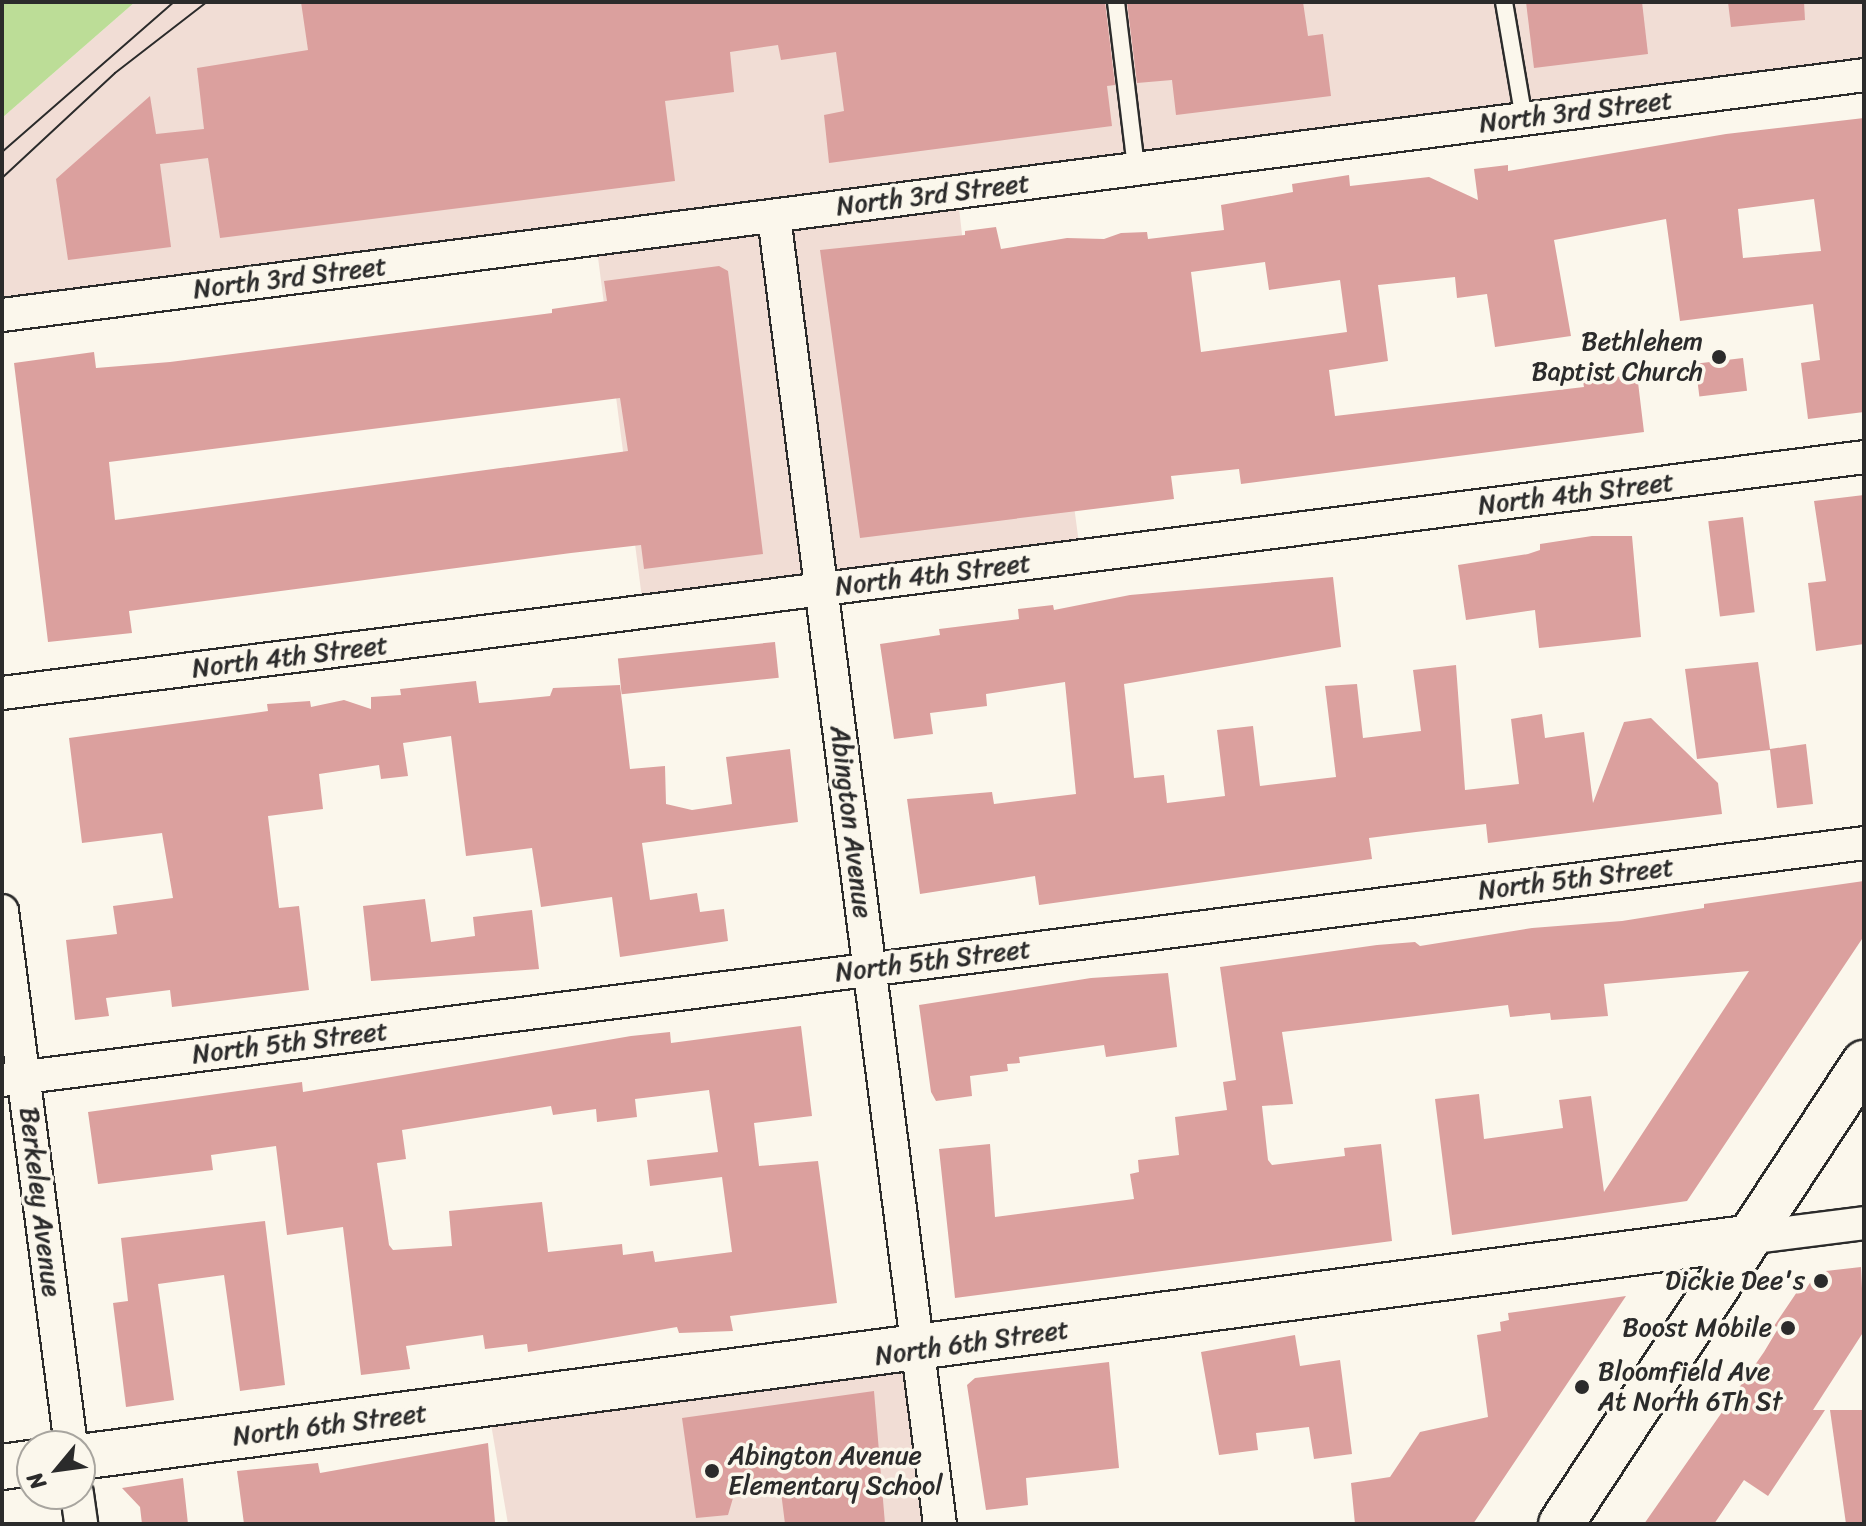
<!DOCTYPE html>
<style>
body{margin:0}
#map{position:relative;width:1866px;height:1526px;overflow:hidden;background:#fbf7ec;font-family:Sriracha,sans-serif}
div>[style]{position:absolute}
.built>*{inset:0;background:#f1ddd5}
.green>*{inset:0;background:#bcdd97}
.building>*{inset:0;background:#dba09e;transform-origin:0 0}
.roads{filter:drop-shadow(2px 0 #2b2b2b) drop-shadow(-2px 0 #2b2b2b) drop-shadow(0 2px #2b2b2b) drop-shadow(0 -2px #2b2b2b)}
.lane>*{height:16px;margin:-8px;padding:0 8px;transform-origin:8px;border-radius:8px;background:#fbf7ec}
.street>*{height:32px;margin:-16px;padding:0 16px;transform-origin:16px;border-radius:16px;background:#fbf7ec}
.secondary>*{height:44px;margin:-22px;padding:0 22px;transform-origin:22px;border-radius:22px;background:#fbf7ec}
.primary>*{height:44px;margin:-22px;padding:0 22px;transform-origin:22px;border-radius:22px;background:#fbf7ec}
.tram>*{height:2px;margin:-1px;padding:0 1px;transform-origin:1px;border-radius:1px;background:#2b2b2b}
.dots>*{width:22px;height:22px;translate:-50% -50%;box-sizing:border-box;border:4px solid #fbf7ec;border-radius:50%}
span{translate:-50% -50%;white-space:nowrap;text-align:center;line-height:1.15;-webkit-text-stroke:7px #fbf7ec;paint-order:stroke}
.street-label{font-size:26px;color:#2b2b2b}
.poi-label{font-size:26px;color:#2b2b2b}
.right{translate:-100% -50%;text-align:right}
.left{translate:0 -50%;text-align:left}
.frame{position:absolute;inset:0;border:4px solid #2b2b2b;pointer-events:none}
.north{position:absolute;left:16px;top:1430px;width:80px;height:80px;box-sizing:border-box;background:#fbf7ec;border:2px solid #a8a59f;border-radius:50%;rotate:241deg;font-size:22px;font-weight:700;line-height:32px;text-align:center;color:#2b2b2b}
.north::after{content:'';display:block;margin:auto;width:28px;height:36px;background:#2b2b2b;clip-path:polygon(50% 0,100% 100%,50% 72%,0 100%)}
</style>
<div id="map">
<div class="built">
<div style="clip-path:polygon(135px 2px,1864px 2px,1864px 69px,956px 182px,978px 374px,1055px 363px,1080px 551px,643px 606px,596px 242px,2px 317px,2px 118px)"></div>
<div style="clip-path:polygon(910px 1358px,933px 1524px,508px 1524px,490px 1418px)"></div>
</div>
<div class="green">
<div style="clip-path:polygon(2px 2px,135px 2px,2px 118px)"></div>
</div>
<div class="building">
<div style="clip-path:polygon(301px 2px,1105px 2px,1115px 85px,1107px 86px,1112px 126px,829px 163px,824px 115px,844px 111px,836px 52px,781px 60px,778px 45px,730px 52px,734px 92px,665px 101px,675px 181px,220px 238px,208px 158px,160px 164px,171px 247px,68px 260px,56px 179px,150px 96px,156px 134px,204px 129px,197px 68px,308px 50px)"></div>
<div style="clip-path:polygon(1127px 2px,1303px 2px,1308px 36px,1323px 34px,1331px 96px,1176px 115px,1172px 80px,1137px 83px)"></div>
<div style="clip-path:polygon(1526px 2px,1642px 2px,1648px 54px,1534px 68px)"></div>
<div style="clip-path:polygon(1728px 2px,1804px 2px,1805px 20px,1731px 27px)"></div>
<div style="clip-path:polygon(evenodd,1864px 118px,1864px 412px,1808px 419px,1801px 363px,1820px 360px,1813px 304px,1680px 321px,1666px 219px,1554px 240px,1571px 336px,1495px 347px,1487px 294px,1457px 298px,1455px 277px,1378px 285px,1388px 361px,1329px 370px,1335px 416px,1584px 387px,1583px 382px,1637px 374px,1644px 432px,1241px 484px,1239px 469px,1171px 476px,1174px 499px,860px 538px,820px 250px,965px 235px,965px 231px,996px 227px,1001px 249px,1067px 238px,1104px 239px,1121px 233px,1147px 232px,1148px 239px,1224px 230px,1221px 205px,1293px 192px,1292px 184px,1349px 175px,1350px 186px,1429px 177px,1478px 200px,1474px 169px,1508px 165px,1508px 171px,1726px 134px,1864px 118px,1814px 199px,1821px 251px,1743px 258px,1738px 209px,1814px 199px,1864px 118px,1265px 262px,1269px 290px,1340px 280px,1347px 332px,1201px 352px,1191px 272px,1265px 262px)"></div>
<div style="clip-path:polygon(evenodd,719px 266px,728px 271px,763px 554px,644px 569px,641px 545px,571px 553px,129px 611px,132px 633px,48px 642px,14px 363px,94px 352px,96px 368px,170px 362px,552px 313px,552px 309px,607px 301px,604px 281px,719px 266px,620px 398px,628px 451px,115px 520px,109px 462px,620px 398px)"></div>
<div style="left:1743px;top:358px;width:33px;height:48px;rotate:83deg"></div>
<div style="clip-path:polygon(1864px 495px,1864px 644px,1816px 651px,1808px 583px,1826px 581px,1814px 501px)"></div>
<div style="left:1743px;top:517px;width:96px;height:35px;rotate:83deg"></div>
<div style="clip-path:polygon(1592px 536px,1632px 536px,1641px 637px,1539px 648px,1535px 610px,1466px 620px,1458px 565px,1528px 554px,1540px 550px,1540px 544px)"></div>
<div style="clip-path:polygon(1333px 577px,1341px 647px,1124px 684px,1134px 778px,1164px 775px,1167px 803px,1225px 796px,1217px 730px,1253px 726px,1260px 786px,1336px 777px,1325px 686px,1357px 684px,1363px 738px,1421px 731px,1413px 670px,1456px 665px,1465px 790px,1519px 784px,1511px 719px,1542px 714px,1545px 738px,1584px 732px,1593px 803px,1624px 722px,1651px 718px,1718px 783px,1722px 814px,1488px 843px,1486px 824px,1416px 832px,1369px 838px,1372px 859px,1039px 905px,1035px 876px,920px 894px,907px 799px,992px 792px,994px 804px,1076px 794px,1065px 682px,986px 694px,987px 706px,930px 713px,933px 734px,894px 739px,880px 644px,940px 635px,939px 629px,1019px 619px,1018px 609px,1053px 605px,1054px 610px,1130px 595px)"></div>
<div style="left:775px;top:642px;width:36px;height:158px;rotate:84deg"></div>
<div style="clip-path:polygon(1758px 662px,1770px 749px,1806px 744px,1813px 804px,1777px 808px,1770px 750px,1697px 759px,1685px 669px)"></div>
<div style="clip-path:polygon(476px 681px,479px 703px,550px 696px,553px 688px,620px 685px,630px 769px,665px 766px,666px 804px,692px 810px,732px 804px,726px 757px,790px 749px,798px 822px,642px 843px,650px 900px,697px 893px,700px 912px,724px 909px,728px 941px,620px 957px,612px 897px,541px 907px,532px 848px,466px 856px,451px 736px,403px 743px,408px 776px,381px 779px,379px 765px,319px 774px,323px 809px,268px 816px,279px 908px,299px 906px,309px 990px,172px 1007px,170px 990px,106px 998px,109px 1016px,75px 1020px,66px 940px,117px 934px,113px 906px,173px 898px,162px 833px,82px 843px,69px 738px,268px 711px,267px 704px,310px 701px,311px 707px,344px 700px,371px 709px,371px 697px,401px 695px,400px 689px)"></div>
<div style="clip-path:polygon(1864px 881px,1864px 936px,1687px 1201px,1452px 1235px,1435px 1099px,1479px 1094px,1484px 1139px,1563px 1128px,1559px 1100px,1591px 1096px,1604px 1192px,1749px 971px,1604px 984px,1608px 1016px,1551px 1020px,1550px 1013px,1510px 1017px,1508px 1005px,1282px 1032px,1293px 1104px,1262px 1106px,1268px 1160px,1272px 1165px,1345px 1156px,1344px 1148px,1381px 1144px,1392px 1241px,955px 1298px,939px 1149px,990px 1144px,995px 1217px,1134px 1199px,1130px 1174px,1139px 1172px,1138px 1160px,1179px 1155px,1175px 1117px,1227px 1110px,1223px 1082px,1236px 1080px,1220px 967px,1377px 945px,1415px 942px,1420px 946px,1532px 928px,1622px 921px,1704px 908px,1704px 904px)"></div>
<div style="clip-path:polygon(425px 899px,431px 942px,475px 936px,473px 917px,532px 910px,539px 969px,371px 981px,363px 906px)"></div>
<div style="clip-path:polygon(1168px 973px,1177px 1047px,1106px 1057px,1104px 1045px,1019px 1057px,1020px 1063px,1007px 1064px,1008px 1071px,970px 1076px,972px 1096px,936px 1101px,931px 1092px,919px 1005px,1091px 978px)"></div>
<div style="clip-path:polygon(evenodd,801px 1026px,812px 1116px,754px 1123px,759px 1166px,818px 1161px,837px 1303px,730px 1316px,733px 1331px,679px 1333px,677px 1327px,528px 1352px,527px 1344px,485px 1349px,483px 1335px,406px 1346px,410px 1369px,361px 1375px,343px 1227px,287px 1235px,276px 1146px,211px 1155px,213px 1170px,98px 1184px,88px 1112px,302px 1082px,303px 1092px,631px 1036px,670px 1032px,671px 1043px,801px 1026px,709px 1090px,718px 1152px,647px 1160px,650px 1186px,722px 1177px,732px 1252px,655px 1262px,653px 1251px,623px 1255px,622px 1244px,548px 1252px,542px 1202px,449px 1211px,452px 1246px,393px 1250px,389px 1245px,377px 1163px,406px 1159px,402px 1130px,551px 1106px,553px 1115px,596px 1109px,597px 1122px,637px 1117px,635px 1099px,709px 1090px)"></div>
<div style="clip-path:polygon(265px 1221px,285px 1385px,240px 1391px,224px 1275px,158px 1284px,174px 1400px,126px 1407px,113px 1303px,128px 1301px,121px 1238px)"></div>
<div style="clip-path:polygon(1861px 1267px,1864px 1331px,1813px 1410px,1825px 1410px,1768px 1496px,1744px 1480px,1714px 1524px,1644px 1524px,1764px 1352px,1779px 1327px,1774px 1326px,1799px 1289px,1804px 1292px,1817px 1272px)"></div>
<div style="clip-path:polygon(1626px 1296px,1473px 1524px,1355px 1524px,1351px 1483px,1390px 1477px,1420px 1432px,1488px 1417px,1477px 1335px,1501px 1331px,1500px 1322px,1509px 1320px,1508px 1313px)"></div>
<div style="clip-path:polygon(1295px 1335px,1300px 1366px,1340px 1360px,1352px 1454px,1314px 1459px,1309px 1427px,1256px 1433px,1258px 1450px,1219px 1455px,1201px 1352px)"></div>
<div style="clip-path:polygon(1109px 1362px,1119px 1468px,1026px 1478px,1028px 1505px,986px 1510px,967px 1385px,975px 1378px)"></div>
<div style="clip-path:polygon(874px 1391px,885px 1524px,785px 1524px,781px 1492px,733px 1498px,728px 1515px,696px 1518px,682px 1418px)"></div>
<div style="clip-path:polygon(1830px 1410px,1864px 1410px,1864px 1524px,1846px 1524px)"></div>
<div style="clip-path:polygon(488px 1443px,495px 1522px,244px 1524px,237px 1471px,318px 1463px,320px 1473px)"></div>
<div style="clip-path:polygon(183px 1478px,188px 1524px,142px 1524px,140px 1507px,122px 1488px)"></div>
</div>
<div class="roads">
<div class="lane">
<div style="left:1116px;top:2px;width:167px;rotate:83.1deg"></div>
<div style="left:1504px;top:2px;width:119px;rotate:80.3deg"></div>
</div>
<div class="street">
<div style="left:774px;top:216px;width:1318px;rotate:82.77deg"></div>
<div style="left:2px;top:315px;width:1877px;rotate:-7.34deg"></div>
<div style="left:2px;top:693px;width:1877px;rotate:-7.22deg"></div>
<div style="left:2px;top:911px;width:539px;rotate:82.65deg"></div>
<div style="left:2px;top:1080px;width:1877px;rotate:-7.25deg"></div>
<div style="left:1746px;top:1238px;width:119px;rotate:-7.2deg"></div>
<div style="left:77px;top:1494px;width:30px;rotate:82deg"></div>
</div>
<div class="secondary">
<div style="left:80px;top:1457px;width:1680px;rotate:-7.49deg"></div>
<div style="left:2px;top:1467px;width:30px;rotate:-8deg"></div>
</div>
<div class="primary">
<div style="left:1561px;top:1524px;width:552px;rotate:-56.68deg"></div>
</div>
</div>
<div class="tram">
<div style="left:2px;top:152px;width:228px;rotate:-41.1deg"></div>
<div style="left:2px;top:178px;width:154px;rotate:-42.9deg"></div>
<div style="left:115px;top:73px;width:116px;rotate:-37.7deg"></div>
</div>
<div class="dots">
<div style="left:1719px;top:357px;background:#2b2b2b"></div>
<div style="left:1821px;top:1281px;background:#2b2b2b"></div>
<div style="left:1788px;top:1328px;background:#2b2b2b"></div>
<div style="left:1582px;top:1387px;background:#2b2b2b"></div>
<div style="left:712px;top:1471px;background:#2b2b2b"></div>
</div>
<div class="street-label">
<span style="left:1576px;top:112px;rotate:-7deg">North 3rd Street</span>
<span style="left:933px;top:195px;rotate:-7deg">North 3rd Street</span>
<span style="left:290px;top:278px;rotate:-7deg">North 3rd Street</span>
<span style="left:1576px;top:494px;rotate:-7deg">North 4th Street</span>
<span style="left:933px;top:575px;rotate:-7deg">North 4th Street</span>
<span style="left:290px;top:657px;rotate:-7deg">North 4th Street</span>
<span style="left:851px;top:822px;rotate:83deg">Abington Avenue</span>
<span style="left:1576px;top:879px;rotate:-7deg">North 5th Street</span>
<span style="left:933px;top:961px;rotate:-7deg">North 5th Street</span>
<span style="left:290px;top:1043px;rotate:-7deg">North 5th Street</span>
<span style="left:40px;top:1202px;rotate:83deg">Berkeley Avenue</span>
<span style="left:972px;top:1343px;rotate:-8deg">North 6th Street</span>
<span style="left:330px;top:1425px;rotate:-7deg">North 6th Street</span>
</div>
<div class="poi-label">
<span class="right" style="left:1703px;top:357px">Bethlehem<br>Baptist Church</span>
<span class="right" style="left:1805px;top:1281px">Dickie Dee's</span>
<span class="right" style="left:1772px;top:1328px">Boost Mobile</span>
<span class="left" style="left:1598px;top:1387px">Bloomfield Ave<br>At North 6Th St</span>
<span class="left" style="left:728px;top:1471px">Abington Avenue<br>Elementary School</span>
</div>
<div class="frame"></div>
<div class="north">N</div>
</div>
